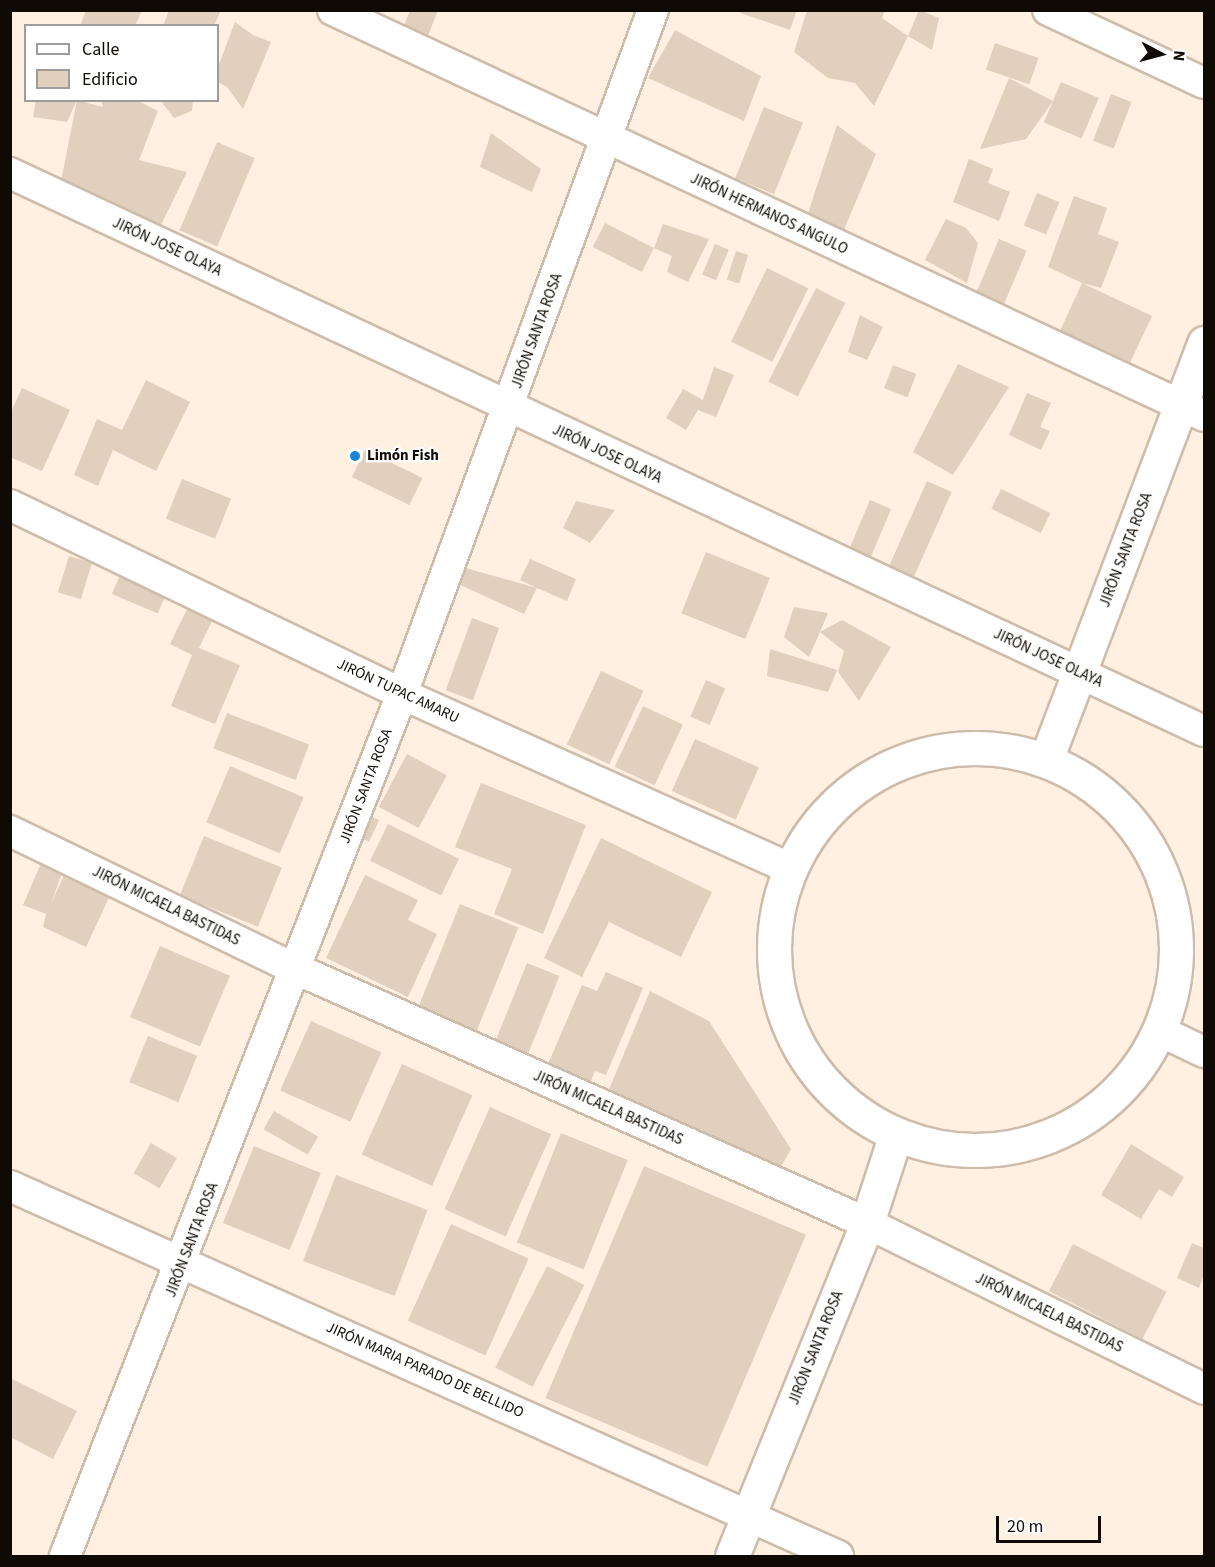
<!DOCTYPE html>
<meta charset="utf-8">
<style>
body{margin:0}
#map{position:relative;width:1215px;height:1567px;overflow:hidden;background:#fff0e1;font-family:"Source Sans 3",sans-serif}
div>[style]{position:absolute}
.building>*{inset:0;background:#e2d0be;transform-origin:0 0}
.roads{filter:drop-shadow(2px 0 #cebcab) drop-shadow(-2px 0 #cebcab) drop-shadow(0 2px #cebcab) drop-shadow(0 -2px #cebcab)}
.minor>*{height:30px;margin:-15px;padding:0 15px;transform-origin:15px;border-radius:15px;background:#fff}
.tertiary>*{height:33px;margin:-16.5px;padding:0 16.5px;transform-origin:16.5px;border-radius:16.5px;background:#fff}
.tertiary>.ring{margin:-16.5px;padding:0;box-sizing:content-box;background:none;border:33px solid #fff;border-radius:50%}
.dots>*{width:16px;height:16px;translate:-50% -50%;box-sizing:border-box;border:3px solid #fff;border-radius:50%}
span{translate:-50% -50%;white-space:nowrap;text-align:center;line-height:1.15;-webkit-text-stroke:4.5px #fff;paint-order:stroke}
.street-label{font-size:15px;color:#100a05}
.poi-label{font-size:15px;color:#100a05;font-weight:700}
.left{translate:0 -50%;text-align:left}
.frame{position:absolute;inset:0;border:12px solid #100a05;pointer-events:none}
.legend{position:absolute;left:24px;top:24px;width:195px;height:78px;box-sizing:border-box;background:#fff;border:2px solid #9f9d9b;margin:0;padding:8px 10px;list-style:none;font-size:18px;color:#100a05}
.legend li{display:flex;align-items:center;gap:12px;height:30px}
.legend b{width:30px;border:2px solid #9f9d9b}
.north{position:absolute;left:1131px;top:24px;width:60px;height:60px;-webkit-text-stroke:4px #fff;paint-order:stroke;rotate:96deg;font-size:16px;font-weight:700;line-height:24px;text-align:center;color:#100a05}
.north::after{content:'';display:block;margin:auto;width:21px;height:27px;background:#100a05;clip-path:polygon(50% 0,100% 100%,50% 72%,0 100%)}
.scale{position:absolute;left:996px;top:1516px;width:105px;height:27px;box-sizing:border-box;border:3px solid #100a05;border-top:0;padding-left:8px;font-size:18px;line-height:21px;white-space:nowrap;color:#100a05;-webkit-text-stroke:4px #fff;paint-order:stroke}
</style>
<div id="map">
<div class="building">
<div style="clip-path:polygon(86px 10px,142px 10px,135px 26px,80px 26px)"></div>
<div style="clip-path:polygon(169px 10px,221px 10px,214px 26px,163px 26px)"></div>
<div style="clip-path:polygon(410px 10px,438px 10px,428px 36px,404px 26px)"></div>
<div style="clip-path:polygon(732px 10px,797px 10px,790px 30px)"></div>
<div style="clip-path:polygon(807px 10px,885px 10px,882px 18px,908px 36px,874px 106px,855px 83px,828px 78px,794px 52px)"></div>
<div style="clip-path:polygon(919px 10px,939px 18px,932px 50px,908px 36px)"></div>
<div style="clip-path:polygon(235px 22px,253px 35px,271px 42px,243px 109px,227px 87px,218px 82px,218px 67px)"></div>
<div style="clip-path:polygon(675px 30px,761px 76px,744px 121px,648px 78px)"></div>
<div style="left:995px;top:43px;width:46px;height:28px;rotate:19deg"></div>
<div style="clip-path:polygon(1009px 78px,1053px 101px,1026px 139px,980px 149px)"></div>
<div style="left:1061px;top:82px;width:41px;height:44px;rotate:23deg"></div>
<div style="left:1111px;top:94px;width:22px;height:50px;rotate:21deg"></div>
<div style="clip-path:polygon(36px 100px,77px 100px,67px 122px,33px 117px)"></div>
<div style="clip-path:polygon(77px 100px,103px 107px,101px 100px,136px 100px,158px 111px,139px 160px,187px 172px,158px 231px,60px 186px)"></div>
<div style="clip-path:polygon(160px 100px,193px 100px,192px 111px,174px 118px)"></div>
<div style="left:764px;top:107px;width:42px;height:77px;rotate:22deg"></div>
<div style="clip-path:polygon(837px 125px,876px 154px,843px 232px,808px 213px)"></div>
<div style="clip-path:polygon(491px 133px,541px 169px,532px 192px,480px 167px)"></div>
<div style="left:217px;top:142px;width:41px;height:96px;rotate:23deg"></div>
<div style="clip-path:polygon(969px 159px,993px 169px,988px 183px,1010px 192px,999px 221px,953px 202px)"></div>
<div style="left:1037px;top:193px;width:24px;height:35px;rotate:22deg"></div>
<div style="clip-path:polygon(1074px 196px,1107px 208px,1098px 234px,1119px 242px,1101px 288px,1082px 283px,1152px 316px,1129px 365px,1060px 331px,1082px 283px,1048px 267px)"></div>
<div style="clip-path:polygon(946px 219px,966px 228px,978px 243px,967px 283px,925px 260px)"></div>
<div style="left:605px;top:223px;width:55px;height:27px;rotate:27deg"></div>
<div style="clip-path:polygon(663px 224px,709px 239px,688px 282px,667px 272px,672px 256px,654px 248px)"></div>
<div style="left:999px;top:239px;width:30px;height:58px;rotate:23deg"></div>
<div style="left:715px;top:244px;width:15px;height:33px;rotate:23deg"></div>
<div style="left:736px;top:251px;width:13px;height:30px;rotate:18deg"></div>
<div style="left:767px;top:268px;width:46px;height:82px;rotate:26deg"></div>
<div style="left:816px;top:288px;width:33px;height:105px;rotate:27deg"></div>
<div style="clip-path:polygon(860px 315px,883px 327px,867px 360px,848px 352px)"></div>
<div style="clip-path:polygon(958px 364px,1009px 387px,953px 475px,913px 452px)"></div>
<div style="left:893px;top:365px;width:25px;height:25px;rotate:21deg"></div>
<div style="clip-path:polygon(714px 367px,734px 375px,716px 417px,698px 410px,686px 430px,666px 418px,683px 389px,703px 400px)"></div>
<div style="clip-path:polygon(146px 380px,190px 402px,156px 471px,113px 450px,98px 486px,74px 475px,97px 419px,122px 430px)"></div>
<div style="clip-path:polygon(22px 388px,70px 410px,42px 471px,10px 457px,10px 414px)"></div>
<div style="clip-path:polygon(1027px 393px,1051px 403px,1040px 427px,1050px 431px,1041px 450px,1009px 435px)"></div>
<div style="left:365px;top:450px;width:64px;height:30px;rotate:26deg"></div>
<div style="left:182px;top:479px;width:53px;height:43px;rotate:22deg"></div>
<div style="left:927px;top:481px;width:27px;height:94px;rotate:24deg"></div>
<div style="left:1001px;top:489px;width:55px;height:22px;rotate:26deg"></div>
<div style="left:870px;top:500px;width:23px;height:53px;rotate:23deg"></div>
<div style="clip-path:polygon(576px 501px,615px 510px,590px 543px,563px 528px)"></div>
<div style="left:706px;top:552px;width:69px;height:66px;rotate:22deg"></div>
<div style="left:69px;top:556px;width:24px;height:38px;rotate:17deg"></div>
<div style="clip-path:polygon(530px 559px,576px 579px,567px 601px,537px 588px,524px 614px,447px 579px,455px 565px,537px 588px,520px 580px)"></div>
<div style="left:122px;top:570px;width:50px;height:26px;rotate:23deg"></div>
<div style="clip-path:polygon(190px 603px,215px 615px,199px 648px,240px 665px,215px 724px,171px 706px,192px 655px,170px 644px)"></div>
<div style="clip-path:polygon(794px 607px,828px 613px,820px 632px,842px 620px,891px 647px,859px 701px,838px 672px,844px 651px,820px 632px,809px 657px,784px 637px)"></div>
<div style="left:472px;top:618px;width:29px;height:77px;rotate:20deg"></div>
<div style="clip-path:polygon(770px 649px,837px 670px,828px 692px,767px 676px)"></div>
<div style="left:601px;top:671px;width:47px;height:81px;rotate:25deg"></div>
<div style="left:706px;top:680px;width:21px;height:40px;rotate:23deg"></div>
<div style="left:643px;top:706px;width:44px;height:67px;rotate:25deg"></div>
<div style="left:227px;top:713px;width:88px;height:38px;rotate:21deg"></div>
<div style="left:695px;top:739px;width:70px;height:57px;rotate:24deg"></div>
<div style="left:407px;top:754px;width:45px;height:60px;rotate:28deg"></div>
<div style="left:230px;top:766px;width:80px;height:61px;rotate:23deg"></div>
<div style="clip-path:polygon(481px 783px,586px 825px,543px 934px,494px 914px,512px 869px,455px 847px)"></div>
<div style="left:362px;top:812px;width:19px;height:24px;rotate:25deg"></div>
<div style="left:388px;top:824px;width:79px;height:41px;rotate:26deg"></div>
<div style="left:204px;top:836px;width:84px;height:64px;rotate:22deg"></div>
<div style="clip-path:polygon(601px 838px,712px 892px,681px 957px,609px 922px,582px 977px,544px 958px)"></div>
<div style="clip-path:polygon(42px 861px,63px 870px,51px 904px,69px 864px,113px 889px,86px 947px,43px 927px,46px 914px,23px 905px)"></div>
<div style="clip-path:polygon(365px 875px,418px 900px,408px 920px,437px 934px,408px 997px,326px 958px)"></div>
<div style="left:460px;top:904px;width:63px;height:122px;rotate:22deg"></div>
<div style="left:160px;top:946px;width:76px;height:77px;rotate:23deg"></div>
<div style="left:527px;top:963px;width:35px;height:88px;rotate:22deg"></div>
<div style="clip-path:polygon(606px 972px,643px 988px,606px 1075px,595px 1071px,587px 1090px,545px 1071px,582px 985px,597px 991px)"></div>
<div style="clip-path:polygon(650px 991px,709px 1021px,791px 1149px,774px 1179px,605px 1099px)"></div>
<div style="left:311px;top:1021px;width:77px;height:76px;rotate:24deg"></div>
<div style="left:148px;top:1036px;width:53px;height:50px;rotate:22deg"></div>
<div style="left:402px;top:1064px;width:77px;height:99px;rotate:24deg"></div>
<div style="left:490px;top:1107px;width:67px;height:112px;rotate:24deg"></div>
<div style="left:274px;top:1111px;width:51px;height:21px;rotate:30deg"></div>
<div style="left:561px;top:1133px;width:72px;height:118px;rotate:22deg"></div>
<div style="left:151px;top:1143px;width:30px;height:35px;rotate:30deg"></div>
<div style="clip-path:polygon(1131px 1144px,1184px 1177px,1172px 1197px,1159px 1189px,1141px 1219px,1101px 1195px)"></div>
<div style="left:254px;top:1146px;width:72px;height:83px;rotate:22deg"></div>
<div style="left:644px;top:1166px;width:176px;height:252px;rotate:23deg"></div>
<div style="left:336px;top:1175px;width:98px;height:92px;rotate:21deg"></div>
<div style="left:451px;top:1224px;width:85px;height:106px;rotate:24deg"></div>
<div style="clip-path:polygon(1192px 1243px,1204px 1248px,1204px 1275px,1199px 1288px,1177px 1278px)"></div>
<div style="left:1073px;top:1244px;width:105px;height:53px;rotate:27deg"></div>
<div style="left:547px;top:1266px;width:42px;height:114px;rotate:27deg"></div>
<div style="clip-path:polygon(10px 1378px,77px 1411px,53px 1459px,10px 1437px)"></div>
</div>
<div class="roads">
<div class="minor">
<div style="left:333px;top:10px;width:961px;rotate:24.99deg"></div>
<div style="left:1048px;top:10px;width:172px;rotate:25.1deg"></div>
<div style="left:10px;top:173px;width:1318px;rotate:25.05deg"></div>
<div style="left:10px;top:505px;width:435px;rotate:25.7deg"></div>
<div style="left:402px;top:694px;width:424px;rotate:24.2deg"></div>
<div style="left:10px;top:831px;width:318px;rotate:25.8deg"></div>
<div style="left:296px;top:969px;width:625px;rotate:23.98deg"></div>
<div style="left:867px;top:1223px;width:376px;rotate:26.2deg"></div>
<div style="left:1162px;top:1032px;width:47px;rotate:25.5deg"></div>
<div style="left:10px;top:1186px;width:907px;rotate:24.08deg"></div>
<div style="left:65px;top:1556px;width:926px;rotate:-68.65deg"></div>
<div style="left:402px;top:694px;width:729px;rotate:-69.85deg"></div>
</div>
<div class="tertiary">
<div class="ring" style="left:774px;top:748px;width:369px;height:369px"></div>
<div style="left:1047px;top:757px;width:443px;rotate:-69.2deg"></div>
<div style="left:732px;top:1556px;width:359px;rotate:-67.9deg"></div>
<div style="left:867px;top:1223px;width:90px;rotate:-72deg"></div>
</div>
</div>
<div class="dots">
<div style="left:355px;top:456px;background:#1a85cf"></div>
</div>
<div class="street-label">
<span style="left:769px;top:214px;rotate:25deg">JIRÓN HERMANOS ANGULO</span>
<span style="left:167px;top:247px;rotate:25deg">JIRÓN JOSE OLAYA</span>
<span style="left:537px;top:331px;rotate:-70deg">JIRÓN SANTA ROSA</span>
<span style="left:607px;top:454px;rotate:25deg">JIRÓN JOSE OLAYA</span>
<span style="left:1126px;top:550px;rotate:-69deg">JIRÓN SANTA ROSA</span>
<span style="left:1048px;top:658px;rotate:25deg">JIRÓN JOSE OLAYA</span>
<span style="left:398px;top:691px;rotate:25deg">JIRÓN TUPAC AMARU</span>
<span style="left:366px;top:786px;rotate:-69deg">JIRÓN SANTA ROSA</span>
<span style="left:166px;top:906px;rotate:26deg">JIRÓN MICAELA BASTIDAS</span>
<span style="left:608px;top:1108px;rotate:24deg">JIRÓN MICAELA BASTIDAS</span>
<span style="left:192px;top:1240px;rotate:-69deg">JIRÓN SANTA ROSA</span>
<span style="left:1049px;top:1313px;rotate:26deg">JIRÓN MICAELA BASTIDAS</span>
<span style="left:816px;top:1348px;rotate:-68deg">JIRÓN SANTA ROSA</span>
<span style="left:425px;top:1370px;rotate:24deg">JIRÓN MARIA PARADO DE BELLIDO</span>
</div>
<div class="poi-label">
<span class="left" style="left:367px;top:456px">Limón Fish</span>
</div>
<div class="frame"></div>
<ul class="legend">
<li><b style="height:8px;background:#fff"></b>Calle</li>
<li><b style="height:16px;background:#e2d0be"></b>Edificio</li>
</ul>
<div class="north">N</div>
<div class="scale">20 m</div>
</div>
